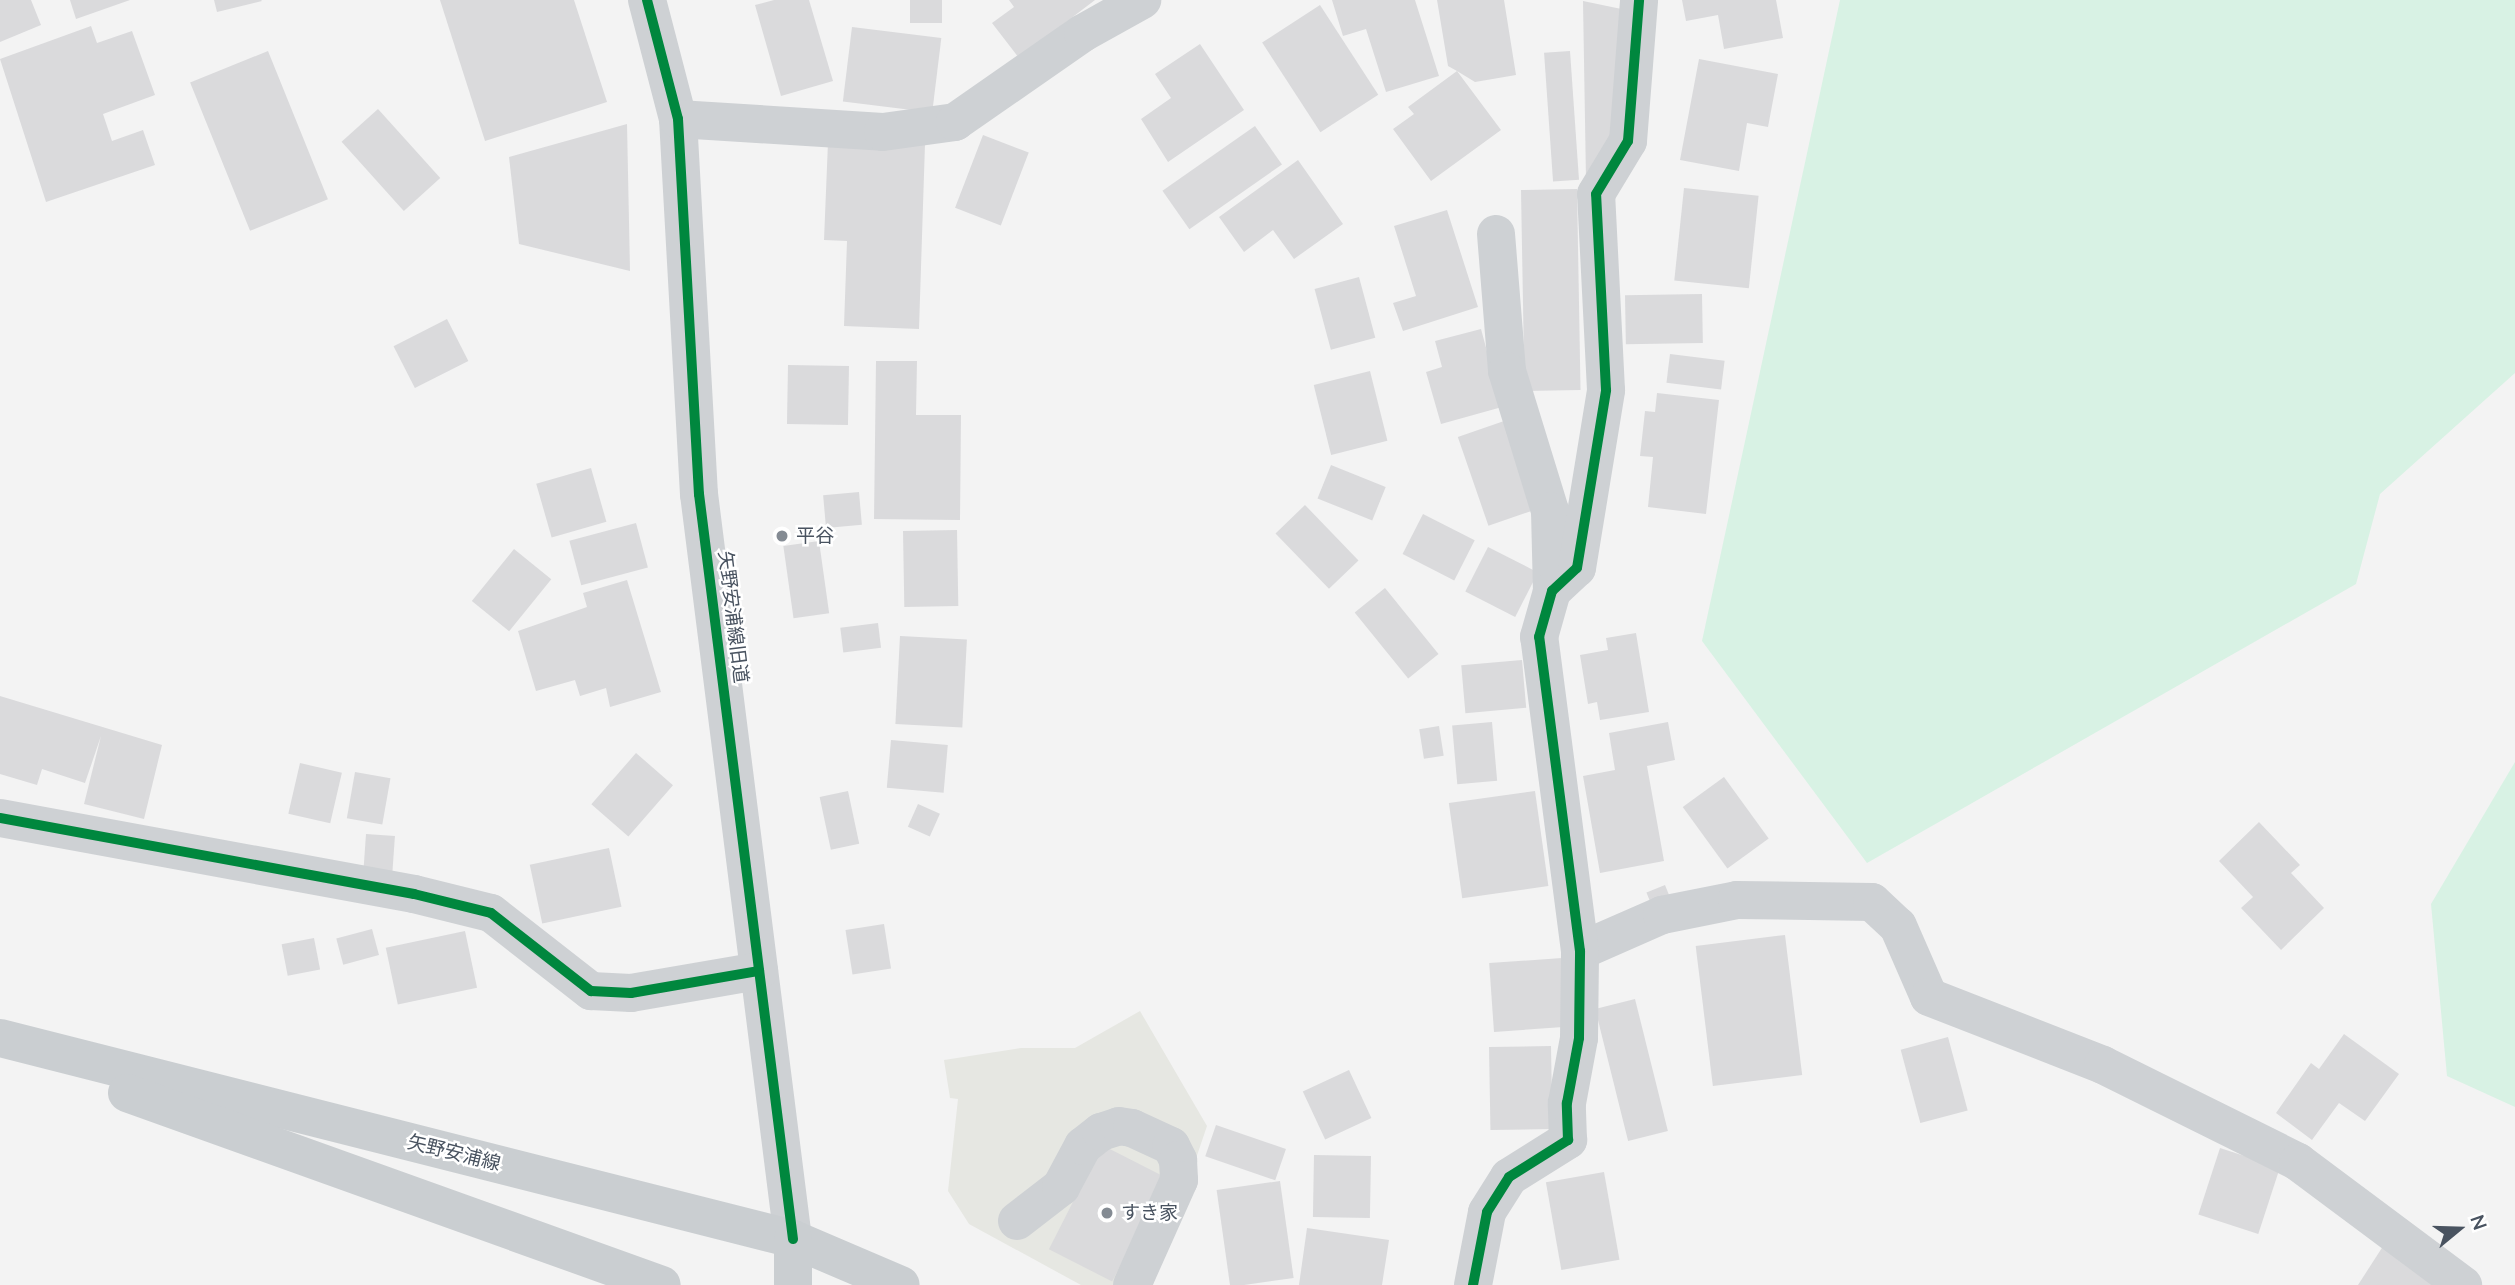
<!DOCTYPE html>
<meta charset="utf-8">
<style>
body{margin:0}
#map{position:relative;width:2515px;height:1285px;overflow:hidden;background:#f3f3f3;font-family:Mulish,"Noto Sans JP",sans-serif}
div>[style]{position:absolute}
.commercial>*{inset:0;background:#e6e7e2}
.green>*{inset:0;background:#d8f2e4}
.building>*{inset:0;background:#dadadc;transform-origin:0 0}
.minor>*{height:38px;margin:-19px;padding:0 19px;transform-origin:19px;border-radius:19px;background:#ced1d4}
.major>*{height:38px;margin:-19px;padding:0 19px;transform-origin:19px;border-radius:19px;background:#caced1}
.cycleway>*{height:10px;margin:-5px;padding:0 5px;transform-origin:5px;border-radius:5px;background:#00873e}
.dots>*{width:19px;height:19px;translate:-50% -50%;box-sizing:border-box;border:4px solid #fff;border-radius:50%}
span{translate:-50% -50%;white-space:nowrap;text-align:center;line-height:1.15;-webkit-text-stroke:5px #fff;paint-order:stroke}
.poi-label{font-size:19px;color:#495360}
.left{translate:0 -50%;text-align:left}
.street-label{font-size:19px;color:#495360}
.north{position:absolute;left:2424px;top:1194px;width:70px;height:70px;-webkit-text-stroke:5px #fff;paint-order:stroke;rotate:71deg;font-size:19px;font-weight:700;line-height:28px;text-align:center;color:#495360}
.north::after{content:'';display:block;margin:auto;width:24px;height:32px;background:#495360;clip-path:polygon(50% 0,100% 100%,50% 72%,0 100%)}
</style>
<div id="map">
<div class="commercial">
<div style="clip-path:polygon(1140px 1011px,1207px 1126px,1153px 1285px,1081px 1285px,969px 1224px,948px 1191px,958px 1099px,950px 1098px,944px 1060px,1021px 1048px,1075px 1048px)"></div>
</div>
<div class="green">
<div style="clip-path:polygon(1840px 0,2515px 0,2515px 373px,2380px 494px,2356px 584px,1867px 863px,1702px 641px)"></div>
<div style="clip-path:polygon(2515px 762px,2515px 1107px,2447px 1076px,2431px 904px)"></div>
</div>
<div class="building">
<div style="clip-path:polygon(0 0,31px 0,41px 25px,0 42px)"></div>
<div style="clip-path:polygon(70px 0,130px 0,76px 19px)"></div>
<div style="clip-path:polygon(214px 0,261px 0,262px 1px,217px 12px)"></div>
<div style="clip-path:polygon(440px 0,574px 0,607px 102px,485px 141px)"></div>
<div style="clip-path:polygon(774px 0,809px 0,833px 81px,781px 96px,755px 5px)"></div>
<div style="left:910px;top:0;width:32px;height:23px"></div>
<div style="clip-path:polygon(1009px 0,1095px 0,1019px 58px,992px 23px,1014px 7px)"></div>
<div style="clip-path:polygon(1332px 0,1415px 0,1439px 76px,1386px 92px,1366px 29px,1343px 36px)"></div>
<div style="clip-path:polygon(1437px 0,1504px 0,1516px 75px,1475px 82px,1457px 71px,1501px 130px,1431px 181px,1393px 129px,1414px 114px,1408px 107px,1457px 71px,1448px 66px)"></div>
<div style="clip-path:polygon(1682px 0,1776px 0,1783px 38px,1724px 49px,1718px 15px,1686px 21px)"></div>
<div style="clip-path:polygon(1583px 1px,1631px 11px,1620px 138px,1586px 180px)"></div>
<div style="left:1320px;top:5px;width:107px;height:69px;rotate:57deg"></div>
<div style="clip-path:polygon(91px 26px,97px 43px,132px 31px,155px 95px,103px 114px,112px 141px,143px 130px,155px 165px,46px 202px,0 59px)"></div>
<div style="left:852px;top:27px;width:90px;height:75px;rotate:7deg"></div>
<div style="clip-path:polygon(1200px 44px,1244px 110px,1168px 162px,1141px 119px,1171px 98px,1155px 74px)"></div>
<div style="left:268px;top:51px;width:160px;height:84px;rotate:68deg"></div>
<div style="left:1570px;top:51px;width:129px;height:26px;rotate:86deg"></div>
<div style="clip-path:polygon(1699px 59px,1778px 74px,1768px 127px,1747px 123px,1739px 171px,1680px 160px)"></div>
<div style="left:378px;top:109px;width:93px;height:49px;rotate:48deg"></div>
<div style="clip-path:polygon(627px 124px,630px 271px,519px 244px,509px 157px)"></div>
<div style="left:1255px;top:126px;width:47px;height:113px;rotate:55deg"></div>
<div style="left:983px;top:135px;width:49px;height:78px;rotate:21deg"></div>
<div style="clip-path:polygon(828px 142px,925px 144px,919px 329px,844px 326px,847px 241px,824px 240px)"></div>
<div style="clip-path:polygon(1298px 160px,1343px 224px,1294px 259px,1273px 230px,1244px 252px,1219px 217px)"></div>
<div style="left:1684px;top:188px;width:75px;height:93px;rotate:6deg"></div>
<div style="left:1577px;top:189px;width:201px;height:56px;rotate:89deg"></div>
<div style="clip-path:polygon(1447px 210px,1478px 307px,1403px 331px,1393px 303px,1416px 296px,1394px 226px)"></div>
<div style="left:1359px;top:277px;width:63px;height:46px;rotate:75deg"></div>
<div style="left:1702px;top:294px;width:49px;height:77px;rotate:89deg"></div>
<div style="left:447px;top:319px;width:47px;height:60px;rotate:63deg"></div>
<div style="clip-path:polygon(1481px 329px,1502px 407px,1441px 424px,1426px 372px,1442px 367px,1435px 341px)"></div>
<div style="left:1670px;top:354px;width:55px;height:29px;rotate:7deg"></div>
<div style="clip-path:polygon(876px 361px,917px 361px,916px 415px,961px 415px,960px 520px,874px 519px)"></div>
<div style="left:788px;top:365px;width:61px;height:59px;rotate:1deg"></div>
<div style="left:1370px;top:371px;width:72px;height:58px;rotate:76deg"></div>
<div style="clip-path:polygon(1657px 393px,1719px 400px,1706px 514px,1648px 507px,1653px 457px,1640px 456px,1645px 411px,1655px 412px)"></div>
<div style="left:1507px;top:420px;width:94px;height:52px;rotate:71deg"></div>
<div style="left:1331px;top:465px;width:59px;height:36px;rotate:22deg"></div>
<div style="left:591px;top:468px;width:56px;height:57px;rotate:74deg"></div>
<div style="left:859px;top:492px;width:33px;height:36px;rotate:85deg"></div>
<div style="left:1305px;top:505px;width:77px;height:41px;rotate:46deg"></div>
<div style="left:1423px;top:514px;width:58px;height:45px;rotate:27deg"></div>
<div style="left:636px;top:523px;width:46px;height:69px;rotate:75deg"></div>
<div style="left:957px;top:530px;width:76px;height:54px;rotate:89deg"></div>
<div style="left:819px;top:541px;width:73px;height:36px;rotate:82deg"></div>
<div style="left:1488px;top:547px;width:56px;height:50px;rotate:27deg"></div>
<div style="left:514px;top:549px;width:48px;height:67px;rotate:39deg"></div>
<div style="clip-path:polygon(627px 580px,661px 692px,610px 707px,606px 688px,580px 696px,575px 680px,536px 691px,518px 631px,587px 607px,583px 593px)"></div>
<div style="left:1385px;top:588px;width:85px;height:39px;rotate:51deg"></div>
<div style="left:878px;top:623px;width:25px;height:38px;rotate:83deg"></div>
<div style="clip-path:polygon(1636px 633px,1649px 712px,1600px 720px,1597px 702px,1588px 704px,1580px 655px,1608px 650px,1606px 638px)"></div>
<div style="left:900px;top:636px;width:67px;height:88px;rotate:3deg"></div>
<div style="left:1522px;top:660px;width:48px;height:61px;rotate:85deg"></div>
<div style="clip-path:polygon(0 696px,162px 745px,144px 819px,84px 804px,101px 736px,85px 783px,42px 769px,37px 785px,0 774px)"></div>
<div style="left:1492px;top:722px;width:59px;height:40px;rotate:85deg"></div>
<div style="clip-path:polygon(1668px 722px,1675px 760px,1647px 766px,1664px 861px,1600px 873px,1583px 776px,1615px 770px,1609px 733px)"></div>
<div style="left:1439px;top:726px;width:30px;height:20px;rotate:81deg"></div>
<div style="left:891px;top:740px;width:57px;height:48px;rotate:5deg"></div>
<div style="left:636px;top:753px;width:49px;height:68px;rotate:41deg"></div>
<div style="left:300px;top:763px;width:43px;height:52px;rotate:13deg"></div>
<div style="left:355px;top:772px;width:36px;height:47px;rotate:10deg"></div>
<div style="left:1724px;top:777px;width:76px;height:51px;rotate:54deg"></div>
<div style="left:848px;top:791px;width:54px;height:29px;rotate:78deg"></div>
<div style="left:1535px;top:791px;width:96px;height:87px;rotate:82deg"></div>
<div style="left:918px;top:804px;width:24px;height:25px;rotate:24deg"></div>
<div style="clip-path:polygon(2259px 822px,2300px 865px,2291px 873px,2324px 908px,2281px 950px,2241px 908px,2253px 897px,2219px 861px)"></div>
<div style="left:366px;top:834px;width:29px;height:38px;rotate:4deg"></div>
<div style="left:609px;top:848px;width:60px;height:81px;rotate:78deg"></div>
<div style="left:1665px;top:885px;width:16px;height:20px;rotate:68deg"></div>
<div style="left:884px;top:924px;width:45px;height:39px;rotate:81deg"></div>
<div style="left:372px;top:929px;width:27px;height:37px;rotate:75deg"></div>
<div style="left:465px;top:931px;width:58px;height:81px;rotate:78deg"></div>
<div style="left:1785px;top:935px;width:141px;height:90px;rotate:83deg"></div>
<div style="left:314px;top:938px;width:32px;height:33px;rotate:79deg"></div>
<div style="left:1562px;top:958px;width:69px;height:73px;rotate:86deg"></div>
<div style="left:1635px;top:999px;width:136px;height:41px;rotate:76deg"></div>
<div style="clip-path:polygon(2344px 1034px,2399px 1074px,2365px 1121px,2339px 1103px,2312px 1140px,2276px 1113px,2311px 1063px,2319px 1069px)"></div>
<div style="left:1948px;top:1037px;width:76px;height:49px;rotate:75deg"></div>
<div style="left:1551px;top:1046px;width:83px;height:62px;rotate:89deg"></div>
<div style="left:1349px;top:1070px;width:53px;height:51px;rotate:65deg"></div>
<div style="left:1216px;top:1125px;width:74px;height:33px;rotate:19deg"></div>
<div style="left:1102px;top:1145px;width:71px;height:117px;rotate:27deg"></div>
<div style="left:2220px;top:1148px;width:63px;height:70px;rotate:18deg"></div>
<div style="left:1314px;top:1155px;width:57px;height:62px;rotate:1deg"></div>
<div style="left:1604px;top:1172px;width:89px;height:59px;rotate:80deg"></div>
<div style="left:1280px;top:1181px;width:98px;height:64px;rotate:82deg"></div>
<div style="clip-path:polygon(1307px 1228px,1389px 1240px,1382px 1285px,1299px 1285px)"></div>
<div style="clip-path:polygon(2387px 1240px,2434px 1285px,2358px 1285px)"></div>
</div>
<div class="minor">
<div style="left:647px;top:0;width:123px;rotate:75.4deg"></div>
<div style="left:678px;top:119px;width:376px;rotate:86.8deg"></div>
<div style="left:699px;top:494px;width:751px;rotate:82.81deg"></div>
<div style="left:678px;top:119px;width:205px;rotate:3.6deg"></div>
<div style="left:883px;top:132px;width:73px;rotate:-7.9deg"></div>
<div style="left:955px;top:122px;width:156px;rotate:-34.8deg"></div>
<div style="left:1083px;top:33px;width:68px;rotate:-29.2deg"></div>
<div style="left:1496px;top:234px;width:137px;rotate:85.4deg"></div>
<div style="left:1507px;top:371px;width:146px;rotate:72.9deg"></div>
<div style="left:1550px;top:511px;width:80px;rotate:88.6deg"></div>
<div style="left:0;top:818px;width:421px;rotate:10.4deg"></div>
<div style="left:414px;top:894px;width:79px;rotate:13.9deg"></div>
<div style="left:491px;top:913px;width:127px;rotate:38deg"></div>
<div style="left:591px;top:991px;width:40px;rotate:2.9deg"></div>
<div style="left:631px;top:993px;width:130px;rotate:-9.8deg"></div>
<div style="left:1580px;top:951px;width:90px;rotate:-23.7deg"></div>
<div style="left:1662px;top:915px;width:76px;rotate:-11.3deg"></div>
<div style="left:1737px;top:900px;width:135px;rotate:0.8deg"></div>
<div style="left:1872px;top:902px;width:35px;rotate:43deg"></div>
<div style="left:1898px;top:926px;width:77px;rotate:66.4deg"></div>
<div style="left:1929px;top:997px;width:187px;rotate:21.3deg"></div>
<div style="left:2103px;top:1065px;width:218px;rotate:26.4deg"></div>
<div style="left:2298px;top:1162px;width:206px;rotate:36.7deg"></div>
<div style="left:1017px;top:1221px;width:56px;rotate:-37.7deg"></div>
<div style="left:1061px;top:1187px;width:47px;rotate:-61.8deg"></div>
<div style="left:1083px;top:1146px;width:23px;rotate:-38deg"></div>
<div style="left:1101px;top:1132px;width:19px;rotate:-18deg"></div>
<div style="left:1119px;top:1126px;width:13px;rotate:9deg"></div>
<div style="left:1132px;top:1128px;width:43px;rotate:24.8deg"></div>
<div style="left:1171px;top:1146px;width:16px;rotate:63deg"></div>
<div style="left:1178px;top:1160px;width:20px;rotate:87deg"></div>
<div style="left:1179px;top:1180px;width:115px;rotate:114.1deg"></div>
<div style="left:1473px;top:1285px;width:74px;rotate:-79.1deg"></div>
<div style="left:1487px;top:1212px;width:41px;rotate:-57.8deg"></div>
<div style="left:1509px;top:1177px;width:70px;rotate:-32.1deg"></div>
<div style="left:1568px;top:1140px;width:37px;rotate:-92deg"></div>
<div style="left:1567px;top:1103px;width:66px;rotate:-79.5deg"></div>
<div style="left:1579px;top:1038px;width:87px;rotate:-89.3deg"></div>
<div style="left:1580px;top:951px;width:317px;rotate:-97.4deg"></div>
<div style="left:1539px;top:637px;width:48px;rotate:-74.2deg"></div>
<div style="left:1552px;top:591px;width:34px;rotate:-43deg"></div>
<div style="left:1577px;top:568px;width:180px;rotate:-80.7deg"></div>
<div style="left:1606px;top:390px;width:196px;rotate:-92.9deg"></div>
<div style="left:1596px;top:194px;width:62px;rotate:-58.9deg"></div>
<div style="left:1628px;top:141px;width:141px;rotate:-85.5deg"></div>
</div>
<div class="major">
<div style="left:0;top:1038px;width:818px;rotate:14.22deg"></div>
<div style="left:793px;top:1239px;width:117px;rotate:23.1deg"></div>
<div style="left:127px;top:1093px;width:568px;rotate:19.74deg"></div>
<div style="left:793px;top:1285px;width:46px;rotate:-90deg"></div>
</div>
<div class="cycleway">
<div style="left:647px;top:0;width:123px;rotate:75.4deg"></div>
<div style="left:678px;top:119px;width:376px;rotate:86.8deg"></div>
<div style="left:699px;top:494px;width:751px;rotate:82.81deg"></div>
<div style="left:0;top:818px;width:421px;rotate:10.4deg"></div>
<div style="left:414px;top:894px;width:79px;rotate:13.9deg"></div>
<div style="left:491px;top:913px;width:127px;rotate:38deg"></div>
<div style="left:591px;top:991px;width:40px;rotate:2.9deg"></div>
<div style="left:631px;top:993px;width:130px;rotate:-9.8deg"></div>
<div style="left:1473px;top:1285px;width:74px;rotate:-79.1deg"></div>
<div style="left:1487px;top:1212px;width:41px;rotate:-57.8deg"></div>
<div style="left:1509px;top:1177px;width:70px;rotate:-32.1deg"></div>
<div style="left:1568px;top:1140px;width:37px;rotate:-92deg"></div>
<div style="left:1567px;top:1103px;width:66px;rotate:-79.5deg"></div>
<div style="left:1579px;top:1038px;width:87px;rotate:-89.3deg"></div>
<div style="left:1580px;top:951px;width:317px;rotate:-97.4deg"></div>
<div style="left:1539px;top:637px;width:48px;rotate:-74.2deg"></div>
<div style="left:1552px;top:591px;width:34px;rotate:-43deg"></div>
<div style="left:1577px;top:568px;width:180px;rotate:-80.7deg"></div>
<div style="left:1606px;top:390px;width:196px;rotate:-92.9deg"></div>
<div style="left:1596px;top:194px;width:62px;rotate:-58.9deg"></div>
<div style="left:1628px;top:141px;width:141px;rotate:-85.5deg"></div>
</div>
<div class="dots">
<div style="left:782px;top:536px;background:#848b93"></div>
<div style="left:1107px;top:1213px;background:#848b93"></div>
</div>
<div class="poi-label">
<span class="left" style="left:796px;top:536px">平谷</span>
<span class="left" style="left:1121px;top:1213px">すき家</span>
</div>
<div class="street-label">
<span style="left:733px;top:617px;rotate:83deg">矢野安浦線旧道</span>
<span style="left:454px;top:1153px;rotate:14deg">矢野安浦線</span>
</div>
<div class="north">N</div>
</div>
